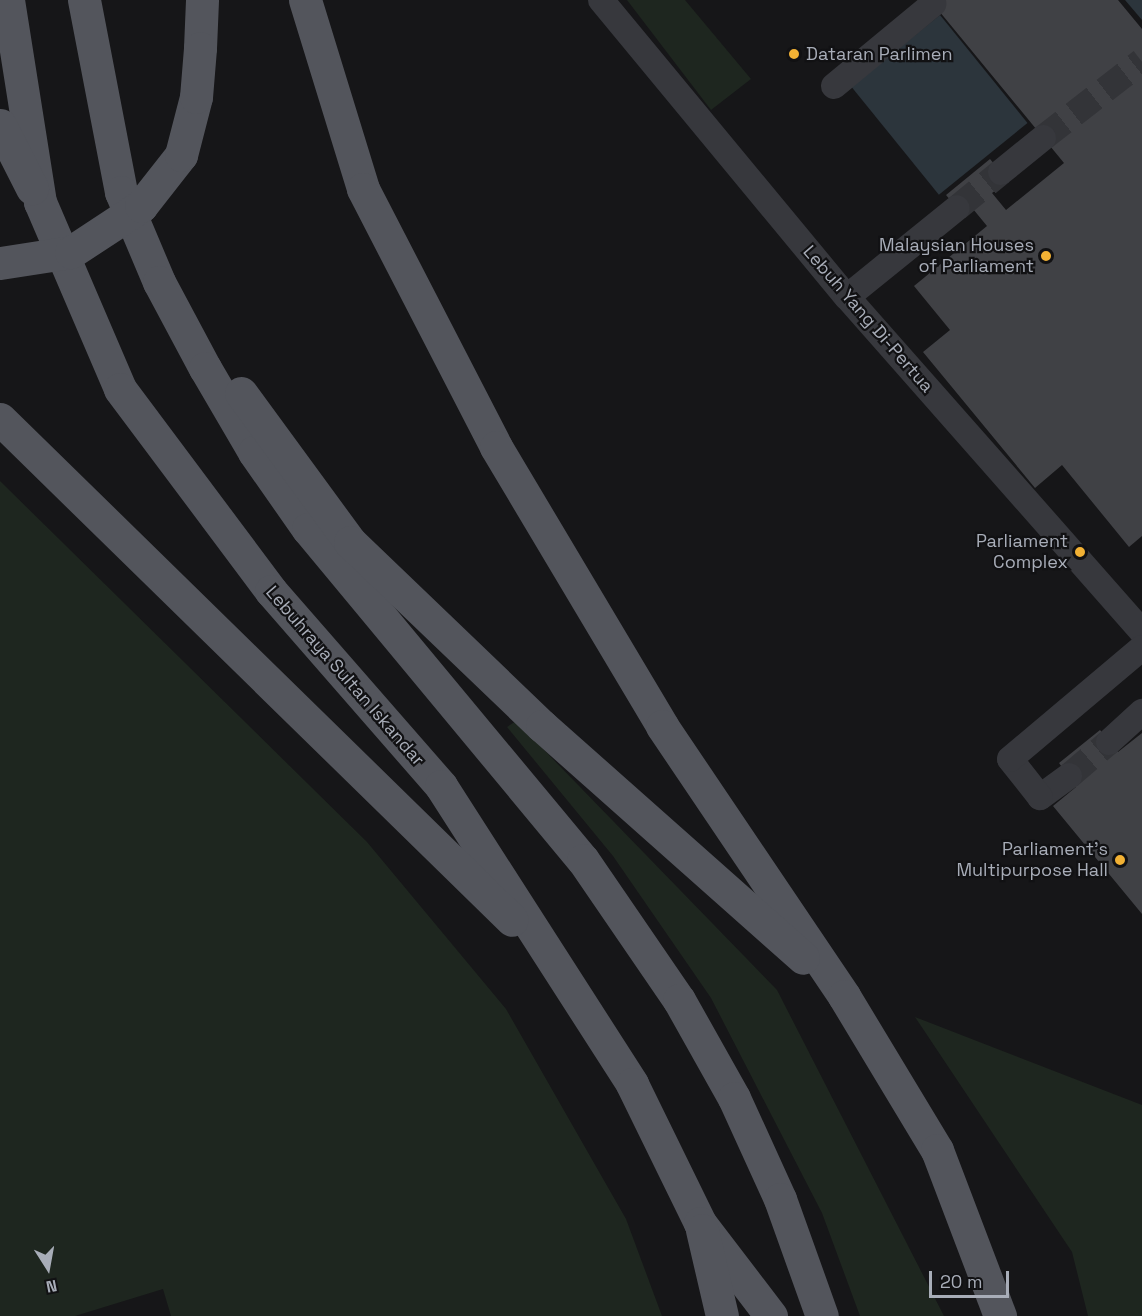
<!DOCTYPE html>
<style>
body{margin:0}
#map{position:relative;width:1142px;height:1316px;overflow:hidden;background:#161618;font-family:"Space Grotesk",sans-serif}
div>[style]{position:absolute}
.green>*{inset:0;background:#1e261f}
.water>*{inset:0;background:#2c353c;transform-origin:0 0}
.building>*{inset:0;background:#404145}
.minor-tunnel>*{height:26px;margin-top:-13px;transform-origin:0;background:repeating-linear-gradient(90deg,#333438 0 26px,transparent 0 39px)}
.minor>*{height:26px;margin:-13px;padding:0 13px;transform-origin:13px;border-radius:13px;background:#37383d}
.major>*{height:33px;margin:-16.5px;padding:0 16.5px;transform-origin:16.5px;border-radius:16.5px;background:#53555c}
.major-bridge>*{height:33px;margin:-16.5px;padding:0 16.5px;transform-origin:16.5px;border-radius:16.5px;background:#53555c}
.dots>*{width:16px;height:16px;translate:-50% -50%;box-sizing:border-box;border:3px solid #111113;border-radius:50%}
span{translate:-50% -50%;white-space:nowrap;text-align:center;line-height:1.15;-webkit-text-stroke:4.5px #111113;paint-order:stroke}
.poi-label{font-size:18px;color:#a8adb8}
.left{translate:0 -50%;text-align:left}
.right{translate:-100% -50%;text-align:right}
.street-label{font-size:18px;color:#a8adb8}
.north{position:absolute;left:18px;top:1238px;width:60px;height:60px;-webkit-text-stroke:4px #111113;paint-order:stroke;rotate:169deg;font-size:16px;font-weight:700;line-height:24px;text-align:center;color:#a8adb8}
.north::after{content:'';display:block;margin:auto;width:21px;height:27px;background:#a8adb8;clip-path:polygon(50% 0,100% 100%,50% 72%,0 100%)}
.scale{position:absolute;left:929px;top:1271px;width:80px;height:27px;box-sizing:border-box;border:3px solid #a8adb8;border-top:0;padding-left:8px;font-size:18px;line-height:21px;white-space:nowrap;color:#a8adb8;-webkit-text-stroke:4px #111113;paint-order:stroke}
</style>
<div id="map">
<div class="green">
<div style="clip-path:polygon(627px 0,685px 0,751px 79px,711px 110px)"></div>
<div style="clip-path:polygon(0 481px,367px 842px,506px 1009px,626px 1219px,662px 1316px,171px 1316px,163px 1289px,75px 1316px,0 1316px)"></div>
<div style="clip-path:polygon(516px 721px,777px 990px,944px 1316px,860px 1316px,822px 1213px,711px 998px,613px 856px,507px 727px)"></div>
<div style="clip-path:polygon(915px 1017px,1142px 1105px,1142px 1316px,1088px 1316px,1072px 1252px)"></div>
</div>
<div class="water">
<div style="clip-path:polygon(1125px 0,1142px 0,1142px 20px)"></div>
<div style="left:940px;top:15px;width:139px;height:114px;rotate:51deg"></div>
</div>
<div class="building">
<div style="clip-path:polygon(930px 0,1118px 0,1142px 29px,1142px 536px,1129px 547px,1062px 465px,1035px 488px,923px 352px,950px 330px,914px 286px,987px 226px,973px 209px,964px 216px,946px 195px,990px 159px,1008px 181px,992px 193px,1006px 210px,1064px 163px)"></div>
<div style="clip-path:polygon(1100px 730px,1118px 752px,1142px 733px,1142px 914px,1053px 806px,1076px 787px,1059px 763px)"></div>
</div>
<div class="minor-tunnel">
<div style="left:1043px;top:138px;width:125px;rotate:-37.9deg"></div>
<div style="left:957px;top:208px;width:57px;rotate:-39.3deg"></div>
<div style="left:1069px;top:776px;width:52px;rotate:-40.4deg"></div>
</div>
<div class="minor">
<div style="left:601px;top:0;width:386px;rotate:50.4deg"></div>
<div style="left:847px;top:297px;width:446px;rotate:48.6deg"></div>
<div style="left:834px;top:86px;width:129px;rotate:-39.6deg"></div>
<div style="left:1001px;top:172px;width:54px;rotate:-39deg"></div>
<div style="left:847px;top:297px;width:141px;rotate:-39deg"></div>
<div style="left:1109px;top:742px;width:45px;rotate:-42.3deg"></div>
<div style="left:1069px;top:776px;width:36px;rotate:144deg"></div>
<div style="left:1040px;top:797px;width:48px;rotate:-128.3deg"></div>
<div style="left:1010px;top:759px;width:172px;rotate:-40.1deg"></div>
</div>
<div class="major">
<div style="left:8px;top:0;width:205px;rotate:81deg"></div>
<div style="left:40px;top:202px;width:203px;rotate:66.8deg"></div>
<div style="left:120px;top:389px;width:252px;rotate:53.2deg"></div>
<div style="left:271px;top:591px;width:259px;rotate:48.9deg"></div>
<div style="left:441px;top:786px;width:354px;rotate:57.3deg"></div>
<div style="left:632px;top:1084px;width:155px;rotate:63.9deg"></div>
<div style="left:700px;top:1223px;width:117px;rotate:52.6deg"></div>
<div style="left:84px;top:0;width:196px;rotate:79.1deg"></div>
<div style="left:121px;top:192px;width:98px;rotate:67.1deg"></div>
<div style="left:159px;top:282px;width:98px;rotate:61.9deg"></div>
<div style="left:205px;top:368px;width:97px;rotate:59.7deg"></div>
<div style="left:254px;top:452px;width:94px;rotate:55deg"></div>
<div style="left:308px;top:529px;width:430px;rotate:50.3deg"></div>
<div style="left:583px;top:860px;width:170px;rotate:55.6deg"></div>
<div style="left:679px;top:1000px;width:112px;rotate:60.7deg"></div>
<div style="left:734px;top:1098px;width:111px;rotate:65.5deg"></div>
<div style="left:780px;top:1199px;width:124px;rotate:70.3deg"></div>
<div style="left:305px;top:0;width:198px;rotate:72.9deg"></div>
<div style="left:363px;top:189px;width:290px;rotate:62.7deg"></div>
<div style="left:496px;top:447px;width:325px;rotate:59.2deg"></div>
<div style="left:662px;top:726px;width:326px;rotate:56deg"></div>
<div style="left:844px;top:996px;width:180px;rotate:58.9deg"></div>
<div style="left:937px;top:1150px;width:178px;rotate:69.2deg"></div>
<div style="left:200px;top:48px;width:48px;rotate:-87.6deg"></div>
<div style="left:0;top:125px;width:71px;rotate:63.1deg"></div>
<div style="left:241px;top:393px;width:185px;rotate:53.8deg"></div>
<div style="left:350px;top:542px;width:266px;rotate:43.8deg"></div>
<div style="left:542px;top:726px;width:349px;rotate:41.6deg"></div>
<div style="left:0;top:419px;width:716px;rotate:44.38deg"></div>
<div style="left:702px;top:1230px;width:88px;rotate:76.9deg"></div>
</div>
<div class="major-bridge">
<div style="left:0;top:263px;width:72px;rotate:-8.8deg"></div>
<div style="left:71px;top:252px;width:84px;rotate:-33.3deg"></div>
<div style="left:141px;top:206px;width:65px;rotate:-51.9deg"></div>
<div style="left:181px;top:155px;width:60px;rotate:-75.5deg"></div>
<div style="left:196px;top:97px;width:49px;rotate:-85.3deg"></div>
</div>
<div class="dots">
<div style="left:794px;top:54px;background:#f2b134"></div>
<div style="left:1046px;top:256px;background:#f2b134"></div>
<div style="left:1080px;top:552px;background:#f2b134"></div>
<div style="left:1120px;top:860px;background:#f2b134"></div>
</div>
<div class="poi-label">
<span class="left" style="left:806px;top:54px">Dataran Parlimen</span>
<span class="right" style="left:1034px;top:256px">Malaysian Houses<br>of Parliament</span>
<span class="right" style="left:1068px;top:552px">Parliament<br>Complex</span>
<span class="right" style="left:1108px;top:860px">Parliament's<br>Multipurpose Hall</span>
</div>
<div class="street-label">
<span style="left:868px;top:319px;rotate:49deg">Lebuh Yang Di-Pertua</span>
<span style="left:345px;top:676px;rotate:49deg">Lebuhraya Sultan Iskandar</span>
</div>
<div class="north">N</div>
<div class="scale">20 m</div>
</div>
